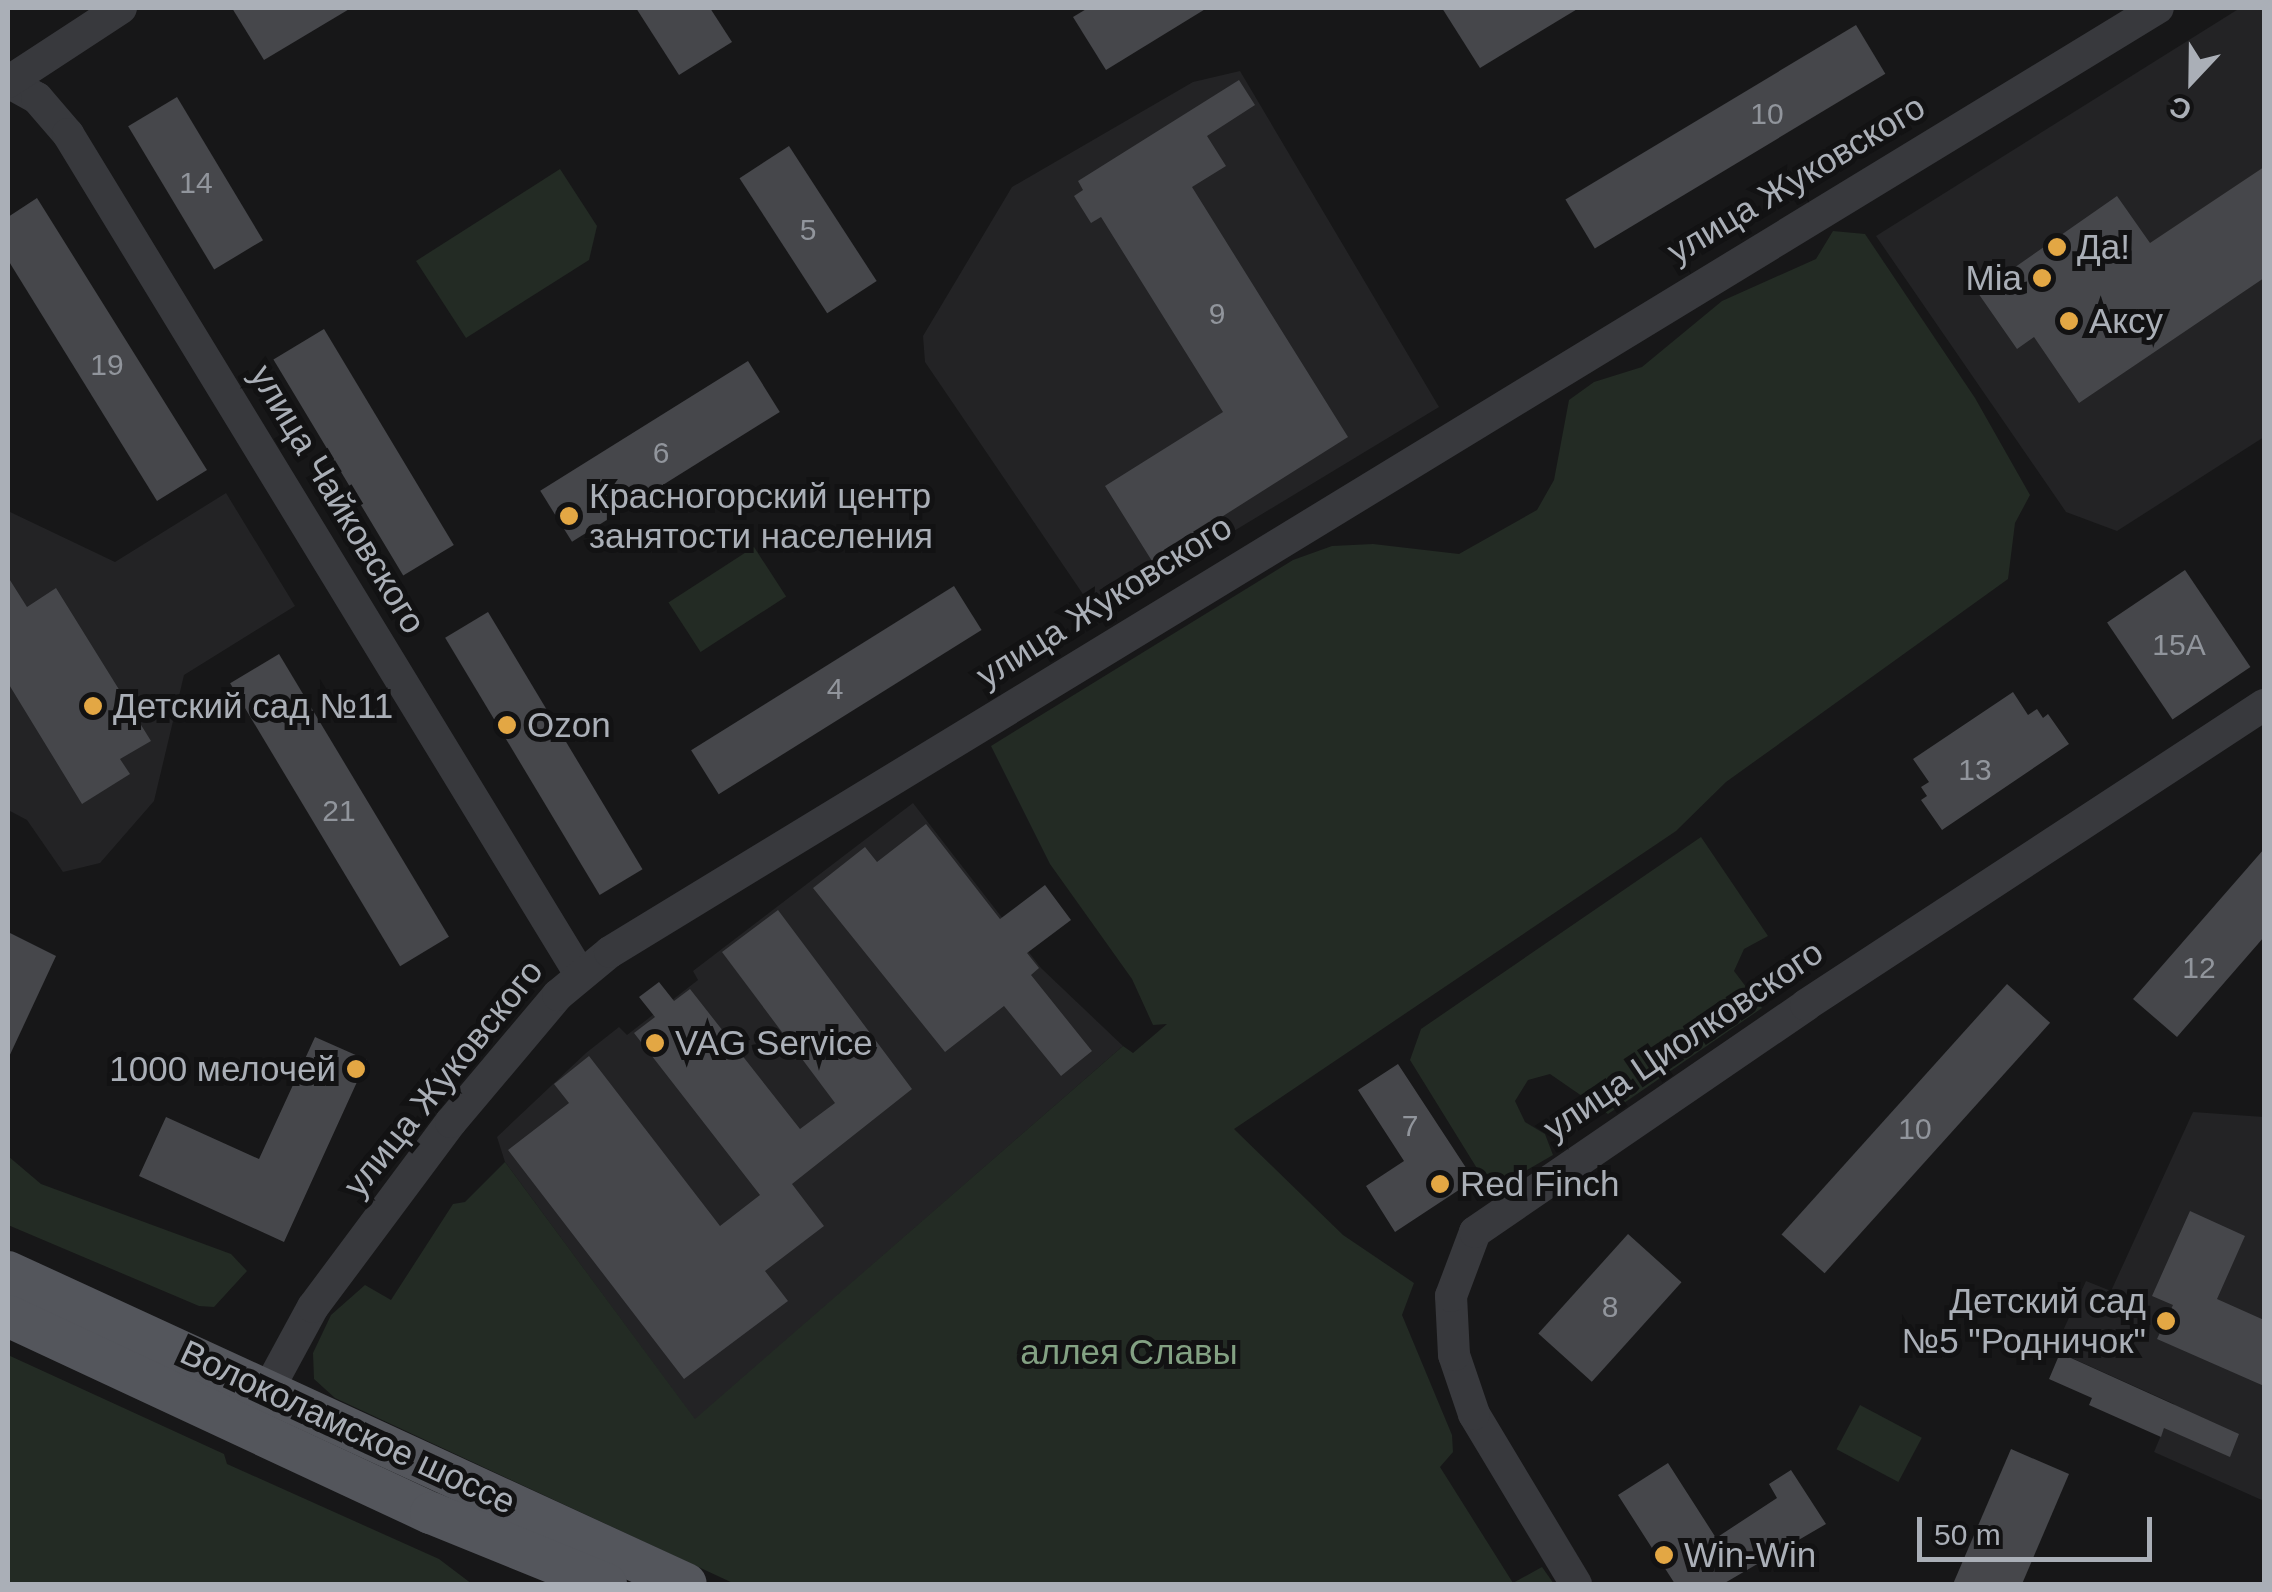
<!DOCTYPE html>
<meta charset="utf-8">
<style>
body{margin:0}
#map{position:relative;width:2272px;height:1592px;overflow:hidden;background:#171718;font-family:Arial,sans-serif}
div>[style]{position:absolute}
.built>*{inset:0;background:#232325}
.green>*{inset:0;background:#232b24;transform-origin:0 0}
.building>*{inset:0;background:#46474b;transform-origin:0 0}
.minor>*{height:32px;margin:-16px;padding:0 16px;transform-origin:16px;border-radius:16px;background:#38393d}
.major>*{height:42px;margin:-21px;padding:0 21px;transform-origin:21px;border-radius:21px;background:#54565c}
.dots>*{width:28px;height:28px;translate:-50% -50%;box-sizing:border-box;border:5px solid #121213;border-radius:50%}
span{translate:-50% -50%;white-space:nowrap;text-align:center;line-height:1.15;-webkit-text-stroke:10px #121213;paint-order:stroke}
.number-label{font-size:30px;color:#91959c}
.number-label span{-webkit-text-stroke-width:0}
.street-label{font-size:35px;color:#aaafb7}
.poi-label{font-size:35px;color:#aaafb7}
.left{translate:0 -50%;text-align:left}
.right{translate:-100% -50%;text-align:right}
.park-label{font-size:35px;color:#83a183}
.frame{position:absolute;inset:0;border:10px solid #aaafb7;pointer-events:none}
.north{position:absolute;left:2142px;top:30px;width:100px;height:100px;-webkit-text-stroke:8px #121213;paint-order:stroke;rotate:202deg;font-size:28px;font-weight:700;line-height:40px;text-align:center;color:#aaafb7}
.north::after{content:'';display:block;margin:auto;width:35px;height:45px;background:#aaafb7;clip-path:polygon(50% 0,100% 100%,50% 72%,0 100%)}
.scale{position:absolute;left:1917px;top:1517px;width:235px;height:45px;box-sizing:border-box;border:5px solid #aaafb7;border-top:0;padding-left:12px;font-size:30px;line-height:35px;white-space:nowrap;color:#aaafb7;-webkit-text-stroke:8px #121213;paint-order:stroke}
</style>
<div id="map">
<div class="built">
<div style="clip-path:polygon(2240px 8px,2264px 8px,2264px 437px,2117px 531px,2066px 512px,1876px 236px)"></div>
<div style="clip-path:polygon(1240px 71px,1439px 407px,1138px 589px,1116px 587px,1089px 603px,925px 362px,923px 336px,1012px 187px,1193px 82px)"></div>
<div style="clip-path:polygon(226px 493px,295px 606px,184px 675px,154px 801px,100px 863px,63px 872px,27px 820px,8px 810px,8px 511px,115px 562px)"></div>
<div style="clip-path:polygon(913px 803px,1041px 968px,1123px 1046px,695px 1420px,505px 1162px,497px 1137px,586px 1053px,619px 1027px,627px 1035px,698px 980px,693px 971px)"></div>
<div style="clip-path:polygon(2193px 1112px,2264px 1117px,2264px 1501px,2154px 1452px,2174px 1404px,2054px 1350px,2086px 1281px,2111px 1291px)"></div>
</div>
<div class="green">
<div style="clip-path:polygon(560px 169px,597px 226px,589px 260px,466px 338px,416px 261px)"></div>
<div style="clip-path:polygon(1833px 231px,1865px 234px,1975px 398px,2030px 495px,2015px 523px,2008px 579px,1726px 782px,1676px 831px,1234px 1129px,1343px 1235px,1414px 1283px,1402px 1315px,1452px 1435px,1453px 1452px,1440px 1467px,1513px 1583px,1542px 1567px,1554px 1584px,735px 1584px,335px 1398px,314px 1379px,313px 1353px,331px 1315px,365px 1285px,391px 1300px,453px 1204px,465px 1202px,505px 1162px,695px 1419px,1123px 1046px,1133px 1053px,1167px 1024px,1153px 1025px,1132px 979px,1050px 864px,991px 746px,1293px 560px,1332px 546px,1373px 544px,1459px 554px,1537px 510px,1554px 480px,1569px 400px,1594px 382px,1642px 367px,1722px 301px,1816px 259px)"></div>
<div style="left:754px;top:547px;width:59px;height:102px;rotate:57deg"></div>
<div style="clip-path:polygon(1701px 837px,1768px 936px,1744px 949px,1734px 971px,1762px 1008px,1608px 1114px,1550px 1074px,1528px 1080px,1515px 1101px,1525px 1122px,1545px 1134px,1553px 1155px,1491px 1191px,1410px 1060px,1421px 1029px)"></div>
<div style="clip-path:polygon(8px 1156px,41px 1184px,231px 1254px,247px 1271px,214px 1307px,199px 1306px,8px 1225px)"></div>
<div style="clip-path:polygon(8px 1355px,224px 1454px,227px 1464px,439px 1559px,472px 1584px,8px 1584px)"></div>
<div style="left:1860px;top:1405px;width:70px;height:50px;rotate:28deg"></div>
</div>
<div class="building">
<div style="clip-path:polygon(232px 8px,351px 8px,264px 60px)"></div>
<div style="clip-path:polygon(636px 8px,710px 8px,732px 42px,679px 75px)"></div>
<div style="clip-path:polygon(1088px 8px,1207px 8px,1106px 70px,1073px 17px)"></div>
<div style="clip-path:polygon(1442px 8px,1579px 8px,1480px 68px)"></div>
<div style="left:1856px;top:25px;width:57px;height:339px;rotate:59deg"></div>
<div style="clip-path:polygon(1239px 80px,1255px 105px,1207px 136px,1226px 166px,1192px 187px,1348px 437px,1152px 561px,1105px 486px,1223px 412px,1101px 217px,1091px 223px,1074px 196px,1083px 190px,1078px 181px)"></div>
<div style="left:177px;top:97px;width:167px;height:57px;rotate:59deg"></div>
<div style="left:789px;top:146px;width:161px;height:59px;rotate:57deg"></div>
<div style="clip-path:polygon(2264px 167px,2264px 278px,2079px 403px,2034px 337px,2017px 349px,1978px 293px,2117px 196px,2150px 243px)"></div>
<div style="clip-path:polygon(37px 198px,207px 470px,157px 501px,8px 260px,8px 217px)"></div>
<div style="left:324px;top:329px;width:252px;height:59px;rotate:59deg"></div>
<div style="left:748px;top:361px;width:60px;height:245px;rotate:58deg"></div>
<div style="left:2185px;top:570px;width:117px;height:94px;rotate:56deg"></div>
<div style="clip-path:polygon(8px 577px,27px 607px,56px 588px,151px 741px,120px 759px,130px 774px,82px 804px,8px 683px)"></div>
<div style="left:954px;top:586px;width:52px;height:310px;rotate:58deg"></div>
<div style="left:488px;top:612px;width:300px;height:50px;rotate:59deg"></div>
<div style="left:279px;top:654px;width:330px;height:57px;rotate:59deg"></div>
<div style="clip-path:polygon(2013px 692px,2028px 715px,2037px 709px,2043px 718px,2048px 714px,2069px 744px,1942px 830px,1921px 800px,1927px 796px,1921px 787px,1929px 782px,1913px 759px)"></div>
<div style="clip-path:polygon(926px 824px,1000px 919px,1045px 885px,1071px 920px,1027px 953px,1039px 968px,1031px 975px,1092px 1051px,1061px 1076px,1004px 1006px,945px 1052px,813px 888px,865px 847px,877px 862px)"></div>
<div style="clip-path:polygon(2264px 849px,2264px 937px,2177px 1037px,2133px 999px)"></div>
<div style="clip-path:polygon(778px 910px,912px 1089px,792px 1184px,824px 1226px,765px 1271px,788px 1301px,684px 1379px,508px 1150px,569px 1103px,554px 1084px,589px 1056px,720px 1226px,760px 1195px,634px 1033px,655px 1017px,639px 997px,659px 982px,674px 1001px,690px 989px,800px 1129px,835px 1103px,722px 952px)"></div>
<div style="clip-path:polygon(8px 932px,56px 956px,8px 1059px)"></div>
<div style="left:2007px;top:984px;width:58px;height:337px;rotate:42deg"></div>
<div style="clip-path:polygon(315px 1037px,367px 1060px,284px 1242px,139px 1176px,166px 1117px,259px 1159px)"></div>
<div style="clip-path:polygon(1398px 1064px,1474px 1180px,1395px 1232px,1366px 1186px,1404px 1161px,1358px 1090px)"></div>
<div style="clip-path:polygon(2190px 1211px,2245px 1236px,2217px 1299px,2264px 1320px,2264px 1386px,2157px 1339px,2173px 1305px,2152px 1296px)"></div>
<div style="left:1628px;top:1234px;width:72px;height:134px;rotate:42deg"></div>
<div style="clip-path:polygon(2060px 1353px,2239px 1434px,2230px 1457px,2164px 1428px,2161px 1437px,2089px 1405px,2092px 1398px,2049px 1379px)"></div>
<div style="clip-path:polygon(2011px 1449px,2069px 1474px,2022px 1584px,1953px 1584px)"></div>
<div style="clip-path:polygon(1668px 1463px,1716px 1538px,1777px 1498px,1769px 1484px,1791px 1470px,1826px 1524px,1723px 1584px,1675px 1584px,1618px 1495px)"></div>
</div>
<div class="minor">
<div style="left:8px;top:82px;width:33px;rotate:29deg"></div>
<div style="left:37px;top:98px;width:48px;rotate:49.3deg"></div>
<div style="left:68px;top:134px;width:984px;rotate:58.64deg"></div>
<div style="left:8px;top:82px;width:135px;rotate:-33.2deg"></div>
<div style="left:257px;top:1410px;width:117px;rotate:-61.5deg"></div>
<div style="left:313px;top:1307px;width:231px;rotate:-53.3deg"></div>
<div style="left:451px;top:1122px;width:166px;rotate:-49.9deg"></div>
<div style="left:558px;top:995px;width:67px;rotate:-39.6deg"></div>
<div style="left:610px;top:952px;width:1813px;rotate:-31.38deg"></div>
<div style="left:1576px;top:1584px;width:198px;rotate:-121deg"></div>
<div style="left:1474px;top:1414px;width:62px;rotate:-108.7deg"></div>
<div style="left:1454px;top:1355px;width:59px;rotate:-92.9deg"></div>
<div style="left:1451px;top:1296px;width:68px;rotate:-69.4deg"></div>
<div style="left:1475px;top:1232px;width:401px;rotate:-34.4deg"></div>
<div style="left:1806px;top:1005px;width:548px;rotate:-33.23deg"></div>
</div>
<div class="major">
<div style="left:8px;top:1272px;width:746px;rotate:24.71deg"></div>
<div style="left:8px;top:1316px;width:467px;rotate:25deg"></div>
<div style="left:431px;top:1513px;width:189px;rotate:22.1deg"></div>
</div>
<div class="dots">
<div style="left:2057px;top:247px;background:#e3a744"></div>
<div style="left:2042px;top:278px;background:#e3a744"></div>
<div style="left:2069px;top:321px;background:#e3a744"></div>
<div style="left:569px;top:516px;background:#e3a744"></div>
<div style="left:93px;top:706px;background:#e3a744"></div>
<div style="left:507px;top:725px;background:#e3a744"></div>
<div style="left:655px;top:1043px;background:#e3a744"></div>
<div style="left:356px;top:1069px;background:#e3a744"></div>
<div style="left:1440px;top:1184px;background:#e3a744"></div>
<div style="left:2166px;top:1321px;background:#e3a744"></div>
<div style="left:1664px;top:1555px;background:#e3a744"></div>
</div>
<div class="number-label">
<span style="left:1767px;top:114px">10</span>
<span style="left:196px;top:183px">14</span>
<span style="left:808px;top:230px">5</span>
<span style="left:1217px;top:314px">9</span>
<span style="left:107px;top:365px">19</span>
<span style="left:661px;top:453px">6</span>
<span style="left:2179px;top:645px">15А</span>
<span style="left:835px;top:689px">4</span>
<span style="left:1975px;top:770px">13</span>
<span style="left:339px;top:811px">21</span>
<span style="left:2199px;top:968px">12</span>
<span style="left:1410px;top:1126px">7</span>
<span style="left:1915px;top:1129px">10</span>
<span style="left:1610px;top:1307px">8</span>
</div>
<div class="street-label">
<span style="left:1796px;top:179px;rotate:-31deg">улица Жуковского</span>
<span style="left:338px;top:499px;rotate:59deg">улица Чайковского</span>
<span style="left:1104px;top:601px;rotate:-32deg">улица Жуковского</span>
<span style="left:1683px;top:1040px;rotate:-34deg">улица Циолковского</span>
<span style="left:443px;top:1078px;rotate:-51deg">улица Жуковского</span>
<span style="left:348px;top:1427px;rotate:25deg">Волоколамское шоссе</span>
</div>
<div class="poi-label">
<span class="left" style="left:2077px;top:247px">Да!</span>
<span class="right" style="left:2022px;top:278px">Mia</span>
<span class="left" style="left:2089px;top:321px">Аксу</span>
<span class="left" style="left:589px;top:516px">Красногорский центр<br>занятости населения</span>
<span class="left" style="left:113px;top:706px">Детский сад №11</span>
<span class="left" style="left:527px;top:725px">Ozon</span>
<span class="left" style="left:675px;top:1043px">VAG Service</span>
<span class="right" style="left:336px;top:1069px">1000 мелочей</span>
<span class="left" style="left:1460px;top:1184px">Red Finch</span>
<span class="right" style="left:2146px;top:1321px">Детский сад<br>№5 "Родничок"</span>
<span class="left" style="left:1684px;top:1555px">Win-Win</span>
</div>
<div class="park-label">
<span style="left:1129px;top:1352px">аллея Славы</span>
</div>
<div class="frame"></div>
<div class="north">С</div>
<div class="scale">50 m</div>
</div>
